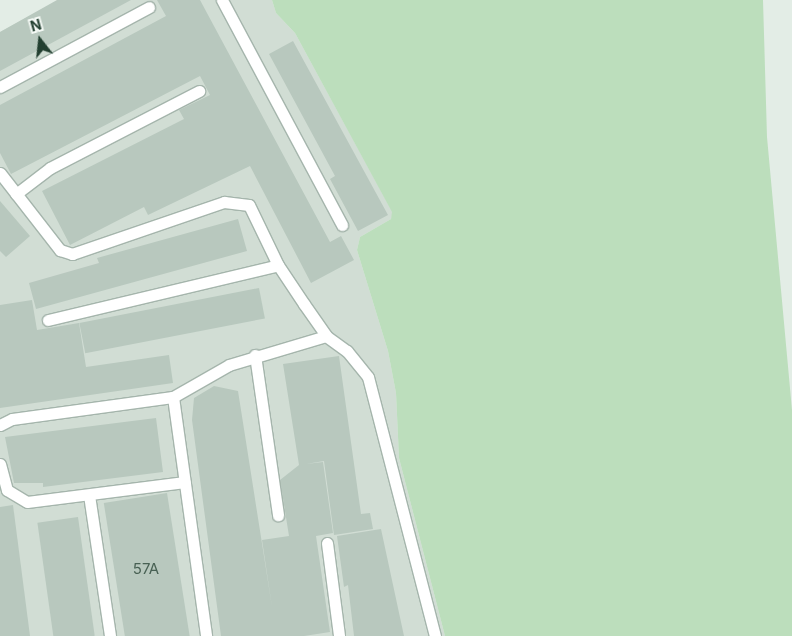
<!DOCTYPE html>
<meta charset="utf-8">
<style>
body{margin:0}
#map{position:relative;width:792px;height:636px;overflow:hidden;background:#e3ede6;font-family:Inter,sans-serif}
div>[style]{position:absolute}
.built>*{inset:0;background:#d1ddd4}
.green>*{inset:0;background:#bcdebc}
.building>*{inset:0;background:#b8c8be;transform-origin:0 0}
.roads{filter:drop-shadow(1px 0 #a5b5ac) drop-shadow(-1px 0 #a5b5ac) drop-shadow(0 1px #a5b5ac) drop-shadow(0 -1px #a5b5ac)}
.service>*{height:11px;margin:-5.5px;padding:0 5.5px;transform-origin:5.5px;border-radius:5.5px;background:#fff}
span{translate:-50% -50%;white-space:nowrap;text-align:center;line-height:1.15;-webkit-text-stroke:4px #f4f9f5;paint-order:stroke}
.number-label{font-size:15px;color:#486154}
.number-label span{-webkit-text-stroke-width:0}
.north{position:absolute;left:15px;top:15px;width:50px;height:50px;-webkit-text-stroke:4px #f4f9f5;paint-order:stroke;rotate:344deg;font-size:14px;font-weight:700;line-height:20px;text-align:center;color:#223f30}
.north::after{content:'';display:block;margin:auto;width:18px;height:22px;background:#223f30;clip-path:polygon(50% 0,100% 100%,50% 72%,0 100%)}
</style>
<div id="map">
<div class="built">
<div style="clip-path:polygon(59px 0,272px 0,276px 13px,295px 33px,393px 213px,391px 219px,360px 237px,357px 250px,388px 351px,396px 393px,399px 458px,445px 636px,0 636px,0 32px)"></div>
</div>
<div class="green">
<div style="clip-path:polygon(272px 0,763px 0,767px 137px,792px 410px,792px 636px,445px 636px,399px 458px,396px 393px,388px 351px,357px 250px,360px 237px,391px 219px,392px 212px,295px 33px,276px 13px)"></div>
</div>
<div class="building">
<div style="clip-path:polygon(131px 0,0 71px,0 32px,57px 0)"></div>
<div style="clip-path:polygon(157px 0,200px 0,330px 242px,341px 236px,354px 260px,311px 283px,250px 166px,148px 215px,144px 207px,70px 245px,42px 191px,184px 119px,179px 110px,210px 95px,200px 76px,11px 174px,0 153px,0 105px,166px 16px)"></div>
<div style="clip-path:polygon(293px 41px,388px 215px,358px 231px,330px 179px,335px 176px,269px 54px)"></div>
<div style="clip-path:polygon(0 201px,30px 236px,6px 257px,0 251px)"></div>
<div style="clip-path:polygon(238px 219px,247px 251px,36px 309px,29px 283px,99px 263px,97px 258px)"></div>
<div style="left:259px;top:288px;width:31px;height:183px;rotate:79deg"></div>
<div style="clip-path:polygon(32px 300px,37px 330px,79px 323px,86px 367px,169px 355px,173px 383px,0 408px,0 305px)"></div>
<div style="clip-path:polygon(339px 356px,361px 514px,370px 513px,373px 529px,334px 535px,324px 461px,306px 464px,323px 462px,333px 533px,316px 536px,330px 632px,304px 636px,221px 636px,192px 420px,194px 398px,214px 386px,238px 391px,272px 607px,262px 540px,289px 536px,280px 480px,299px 465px,283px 364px)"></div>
<div style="clip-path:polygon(156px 418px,163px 472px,43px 487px,43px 483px,14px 483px,5px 437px)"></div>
<div style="left:167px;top:493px;width:145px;height:64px;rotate:81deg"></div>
<div style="clip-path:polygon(13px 505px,30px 636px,0 636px,0 507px)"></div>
<div style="left:78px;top:517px;width:120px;height:41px;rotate:82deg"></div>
<div style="clip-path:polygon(381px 529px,404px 636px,354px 636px,348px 585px,344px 587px,337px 536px)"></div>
</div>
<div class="roads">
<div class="service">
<div style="left:222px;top:0;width:255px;rotate:61.9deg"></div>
<div style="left:0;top:87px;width:169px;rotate:-28.2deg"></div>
<div style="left:0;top:173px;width:98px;rotate:52.1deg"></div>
<div style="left:60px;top:250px;width:13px;rotate:18deg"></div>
<div style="left:72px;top:254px;width:161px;rotate:-18.9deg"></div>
<div style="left:224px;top:202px;width:25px;rotate:7deg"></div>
<div style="left:249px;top:205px;width:67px;rotate:64.2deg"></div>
<div style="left:278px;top:265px;width:47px;rotate:56.3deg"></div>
<div style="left:304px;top:304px;width:39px;rotate:55deg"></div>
<div style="left:326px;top:336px;width:26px;rotate:36deg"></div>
<div style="left:347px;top:351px;width:33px;rotate:51deg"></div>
<div style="left:368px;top:377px;width:268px;rotate:75.5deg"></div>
<div style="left:16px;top:194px;width:43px;rotate:-37.4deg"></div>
<div style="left:50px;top:168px;width:168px;rotate:-27.3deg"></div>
<div style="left:48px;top:320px;width:236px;rotate:-13.4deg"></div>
<div style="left:255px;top:355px;width:162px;rotate:81.8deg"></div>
<div style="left:173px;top:397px;width:241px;rotate:82.1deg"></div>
<div style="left:0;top:425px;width:13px;rotate:-27deg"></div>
<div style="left:12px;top:419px;width:162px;rotate:-7.8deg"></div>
<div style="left:173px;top:397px;width:64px;rotate:-29.7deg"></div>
<div style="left:229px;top:365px;width:101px;rotate:-16.6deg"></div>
<div style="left:0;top:464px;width:27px;rotate:75deg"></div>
<div style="left:7px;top:490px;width:23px;rotate:31deg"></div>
<div style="left:27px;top:502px;width:159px;rotate:-7.2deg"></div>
<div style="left:89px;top:495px;width:143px;rotate:81.5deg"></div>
<div style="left:327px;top:543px;width:94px;rotate:82.6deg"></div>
</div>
</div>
<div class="number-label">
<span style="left:146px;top:569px">57А</span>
</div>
<div class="north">N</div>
</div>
